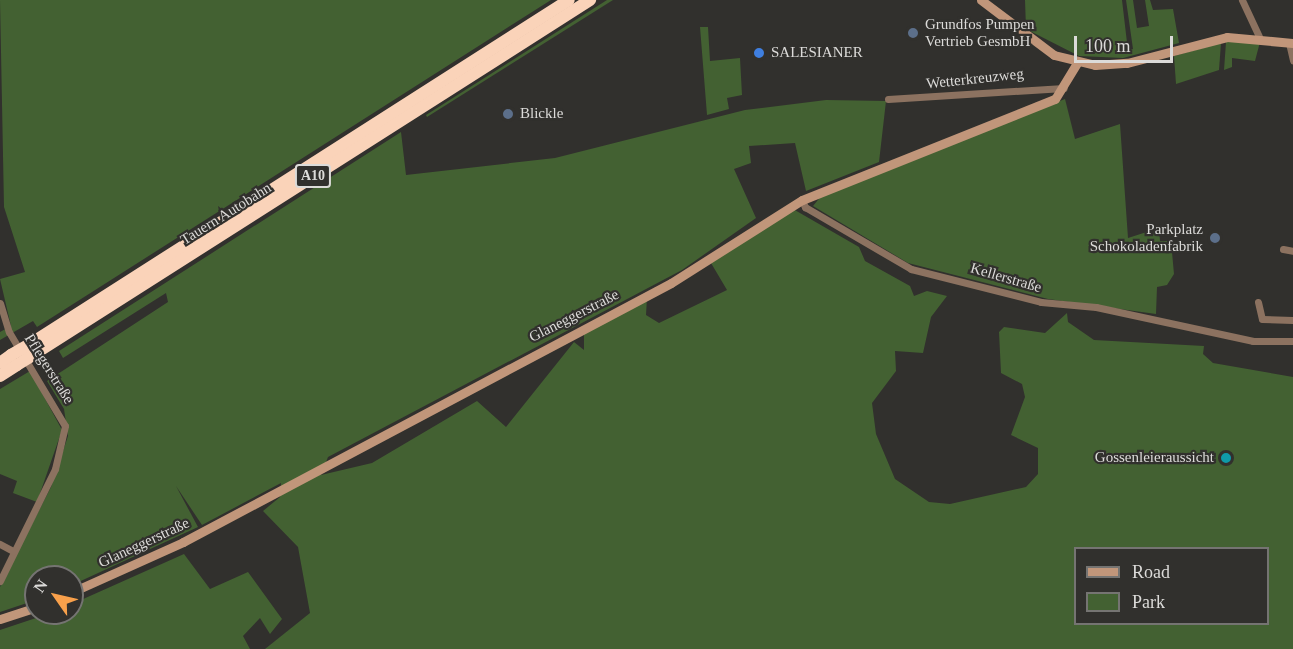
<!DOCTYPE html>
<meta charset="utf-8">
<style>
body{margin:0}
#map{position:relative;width:1293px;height:649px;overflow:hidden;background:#31302d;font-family:"Times New Roman",serif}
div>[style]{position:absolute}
.green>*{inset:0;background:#436132}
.street>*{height:7px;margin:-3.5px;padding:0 3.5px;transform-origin:3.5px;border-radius:3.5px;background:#8c7260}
.secondary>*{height:9px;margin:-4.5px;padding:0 4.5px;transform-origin:4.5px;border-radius:4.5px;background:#c1967a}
.highway>*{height:12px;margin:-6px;padding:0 6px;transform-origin:6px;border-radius:6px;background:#fad3b9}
.highway-bridge>*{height:12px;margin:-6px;padding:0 6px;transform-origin:6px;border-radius:6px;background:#fad3b9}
.dots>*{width:16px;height:16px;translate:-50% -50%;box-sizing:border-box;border:3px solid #31302d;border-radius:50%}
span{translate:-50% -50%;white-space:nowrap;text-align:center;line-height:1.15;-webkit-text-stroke:4.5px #31302d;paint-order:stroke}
.shield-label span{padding:2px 4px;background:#31302d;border:2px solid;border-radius:4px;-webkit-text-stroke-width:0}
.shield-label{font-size:14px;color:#dcdbd9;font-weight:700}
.poi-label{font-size:15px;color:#dcdbd9}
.left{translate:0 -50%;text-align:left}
.right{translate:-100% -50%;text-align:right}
.street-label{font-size:15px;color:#dcdbd9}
.legend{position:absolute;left:1074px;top:547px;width:195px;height:78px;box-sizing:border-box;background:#31302d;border:2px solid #757472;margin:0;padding:8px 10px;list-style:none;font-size:18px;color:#dcdbd9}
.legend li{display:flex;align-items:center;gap:12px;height:30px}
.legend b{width:30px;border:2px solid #757472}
.north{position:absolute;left:24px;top:565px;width:60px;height:60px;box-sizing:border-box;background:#31302d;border:2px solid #757472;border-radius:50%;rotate:304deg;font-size:16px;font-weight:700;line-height:24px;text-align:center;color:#dcdbd9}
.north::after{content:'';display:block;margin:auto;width:21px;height:27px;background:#f8a04b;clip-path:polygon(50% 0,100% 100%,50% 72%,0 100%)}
.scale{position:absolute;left:1074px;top:36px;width:99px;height:27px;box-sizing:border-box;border:3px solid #dcdbd9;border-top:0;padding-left:8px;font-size:18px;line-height:21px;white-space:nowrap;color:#dcdbd9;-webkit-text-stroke:4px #31302d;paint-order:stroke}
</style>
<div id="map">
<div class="green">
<div style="clip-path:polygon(0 0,551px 0,37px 327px,33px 321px,0 340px,0 332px,11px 326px,0 279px,25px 272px,4px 207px)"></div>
<div style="clip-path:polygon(607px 0,613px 0,427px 117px,426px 115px)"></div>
<div style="clip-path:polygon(1025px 0,1122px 0,1128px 51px,1133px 49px,1126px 0,1133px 0,1137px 28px,1149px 26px,1145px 0,1150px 0,1153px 10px,1173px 9px,1179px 43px,1123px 58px,1079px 56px,1026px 29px)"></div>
<div style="clip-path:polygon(700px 27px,708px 27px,710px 61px,740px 58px,742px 95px,727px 98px,729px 109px,707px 115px)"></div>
<div style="clip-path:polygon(1226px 42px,1260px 42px,1255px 61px,1232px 58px,1232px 67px,1224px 70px)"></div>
<div style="clip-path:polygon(1221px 43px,1219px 70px,1176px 84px,1174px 56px)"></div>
<div style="clip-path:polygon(1065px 99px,1075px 139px,1120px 124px,1128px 238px,1159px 228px,1160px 241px,1171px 241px,1174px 274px,1167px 285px,1157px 287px,1156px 314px,1048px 299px,908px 263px,813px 206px,822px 195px)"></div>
<div style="clip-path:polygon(evenodd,826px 100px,886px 101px,879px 162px,806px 191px,795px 143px,749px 146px,751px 163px,734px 169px,756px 218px,682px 270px,328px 457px,321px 475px,372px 463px,477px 401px,506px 427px,574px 342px,584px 350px,584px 330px,647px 298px,646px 315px,659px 323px,727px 290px,711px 263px,793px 209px,859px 247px,865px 261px,910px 286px,914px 296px,927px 291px,947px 296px,931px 317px,923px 353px,895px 351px,896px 371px,872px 403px,876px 434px,895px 479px,929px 502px,950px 504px,1026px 487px,1038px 474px,1038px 448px,1011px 435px,1025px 397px,1022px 384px,1001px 373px,999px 332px,1004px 327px,1045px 333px,1067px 313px,1068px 322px,1094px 340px,1204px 346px,1203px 354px,1213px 363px,1293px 377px,1293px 649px,265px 649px,310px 613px,298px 547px,263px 511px,280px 497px,281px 483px,202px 525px,176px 486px,198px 527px,72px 585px,72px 577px,36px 577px,36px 600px,0 612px,0 587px,51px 487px,68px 436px,64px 409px,47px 381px,168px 302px,166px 293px,63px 358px,59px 351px,401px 132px,406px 175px,555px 158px,745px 110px,826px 100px,1076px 548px,1268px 548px,1268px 624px,1076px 624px,1076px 548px)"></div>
<div style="clip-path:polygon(30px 371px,62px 430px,37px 502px,13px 493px,17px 481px,0 474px,0 389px)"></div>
<div style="clip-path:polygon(184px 554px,210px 589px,248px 572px,282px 619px,270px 634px,260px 618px,243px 636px,250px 649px,0 649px,0 630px,51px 613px,72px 613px,72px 604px)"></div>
</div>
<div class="street">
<div style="left:1242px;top:0;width:40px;rotate:65deg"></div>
<div style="left:1289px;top:43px;width:18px;rotate:77deg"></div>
<div style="left:888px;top:99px;width:176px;rotate:-3.6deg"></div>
<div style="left:802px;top:200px;width:8px;rotate:67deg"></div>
<div style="left:805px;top:207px;width:123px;rotate:30.3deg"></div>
<div style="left:911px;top:269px;width:134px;rotate:14.2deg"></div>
<div style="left:1041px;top:302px;width:55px;rotate:5.2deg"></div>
<div style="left:1096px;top:307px;width:161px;rotate:12.2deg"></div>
<div style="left:1253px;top:341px;width:40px"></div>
<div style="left:1283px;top:249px;width:10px;rotate:11deg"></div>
<div style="left:1258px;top:302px;width:17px;rotate:77deg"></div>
<div style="left:1262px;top:319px;width:31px;rotate:2deg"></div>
<div style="left:0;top:303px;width:30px;rotate:73deg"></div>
<div style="left:9px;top:332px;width:109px;rotate:59.2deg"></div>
<div style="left:65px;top:426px;width:44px;rotate:103.1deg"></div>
<div style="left:55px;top:469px;width:125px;rotate:116.2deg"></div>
<div style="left:0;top:544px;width:15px;rotate:28deg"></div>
</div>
<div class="secondary">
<div style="left:981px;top:0;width:91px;rotate:37deg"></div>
<div style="left:1054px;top:55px;width:42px;rotate:13.7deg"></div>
<div style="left:1095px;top:65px;width:32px;rotate:-4deg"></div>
<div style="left:1127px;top:63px;width:103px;rotate:-14.6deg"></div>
<div style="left:1227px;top:37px;width:66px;rotate:5.2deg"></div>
<div style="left:72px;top:592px;width:122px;rotate:-24.2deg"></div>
<div style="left:183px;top:542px;width:552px;rotate:-27.96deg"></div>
<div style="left:671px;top:283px;width:155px;rotate:-32.4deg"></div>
<div style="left:802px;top:200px;width:272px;rotate:-21.8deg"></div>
<div style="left:1055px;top:99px;width:42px;rotate:-58.6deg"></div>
<div style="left:0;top:619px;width:38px;rotate:-18deg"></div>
</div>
<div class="highway">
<div style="left:30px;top:344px;width:639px;rotate:-32.55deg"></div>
<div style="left:36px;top:353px;width:657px;rotate:-32.5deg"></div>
<div style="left:0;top:363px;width:14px;rotate:-36deg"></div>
<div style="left:0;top:376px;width:20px;rotate:-33deg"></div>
</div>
<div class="highway-bridge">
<div style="left:11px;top:355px;width:22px;rotate:-30deg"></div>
<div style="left:17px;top:365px;width:22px;rotate:-32deg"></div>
</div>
<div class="dots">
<div style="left:913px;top:33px;background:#5c6f8a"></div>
<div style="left:759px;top:53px;background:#3f7fe0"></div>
<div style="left:508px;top:114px;background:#5c6f8a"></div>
<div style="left:1215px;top:238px;background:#5c6f8a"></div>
<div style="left:1226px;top:458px;background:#0f9aa8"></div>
</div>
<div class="shield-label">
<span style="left:313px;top:176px">A10</span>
</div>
<div class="poi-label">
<span class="left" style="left:925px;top:33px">Grundfos Pumpen<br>Vertrieb GesmbH</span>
<span class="left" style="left:771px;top:53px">SALESIANER</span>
<span class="left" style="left:520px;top:114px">Blickle</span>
<span class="right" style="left:1203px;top:238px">Parkplatz<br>Schokoladenfabrik</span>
<span class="right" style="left:1214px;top:458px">Gossenleieraussicht</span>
</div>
<div class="street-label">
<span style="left:975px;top:79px;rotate:-6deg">Wetterkreuzweg</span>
<span style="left:226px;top:214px;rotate:-32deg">Tauern Autobahn</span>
<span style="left:1006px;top:278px;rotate:16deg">Kellerstraße</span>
<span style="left:574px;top:316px;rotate:-27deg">Glaneggerstraße</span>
<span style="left:49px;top:369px;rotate:58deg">Pflegerstraße</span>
<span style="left:144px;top:543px;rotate:-25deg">Glaneggerstraße</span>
</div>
<ul class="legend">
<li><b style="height:8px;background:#c1967a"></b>Road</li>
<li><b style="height:16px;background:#436132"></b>Park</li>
</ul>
<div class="north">N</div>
<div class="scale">100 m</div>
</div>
